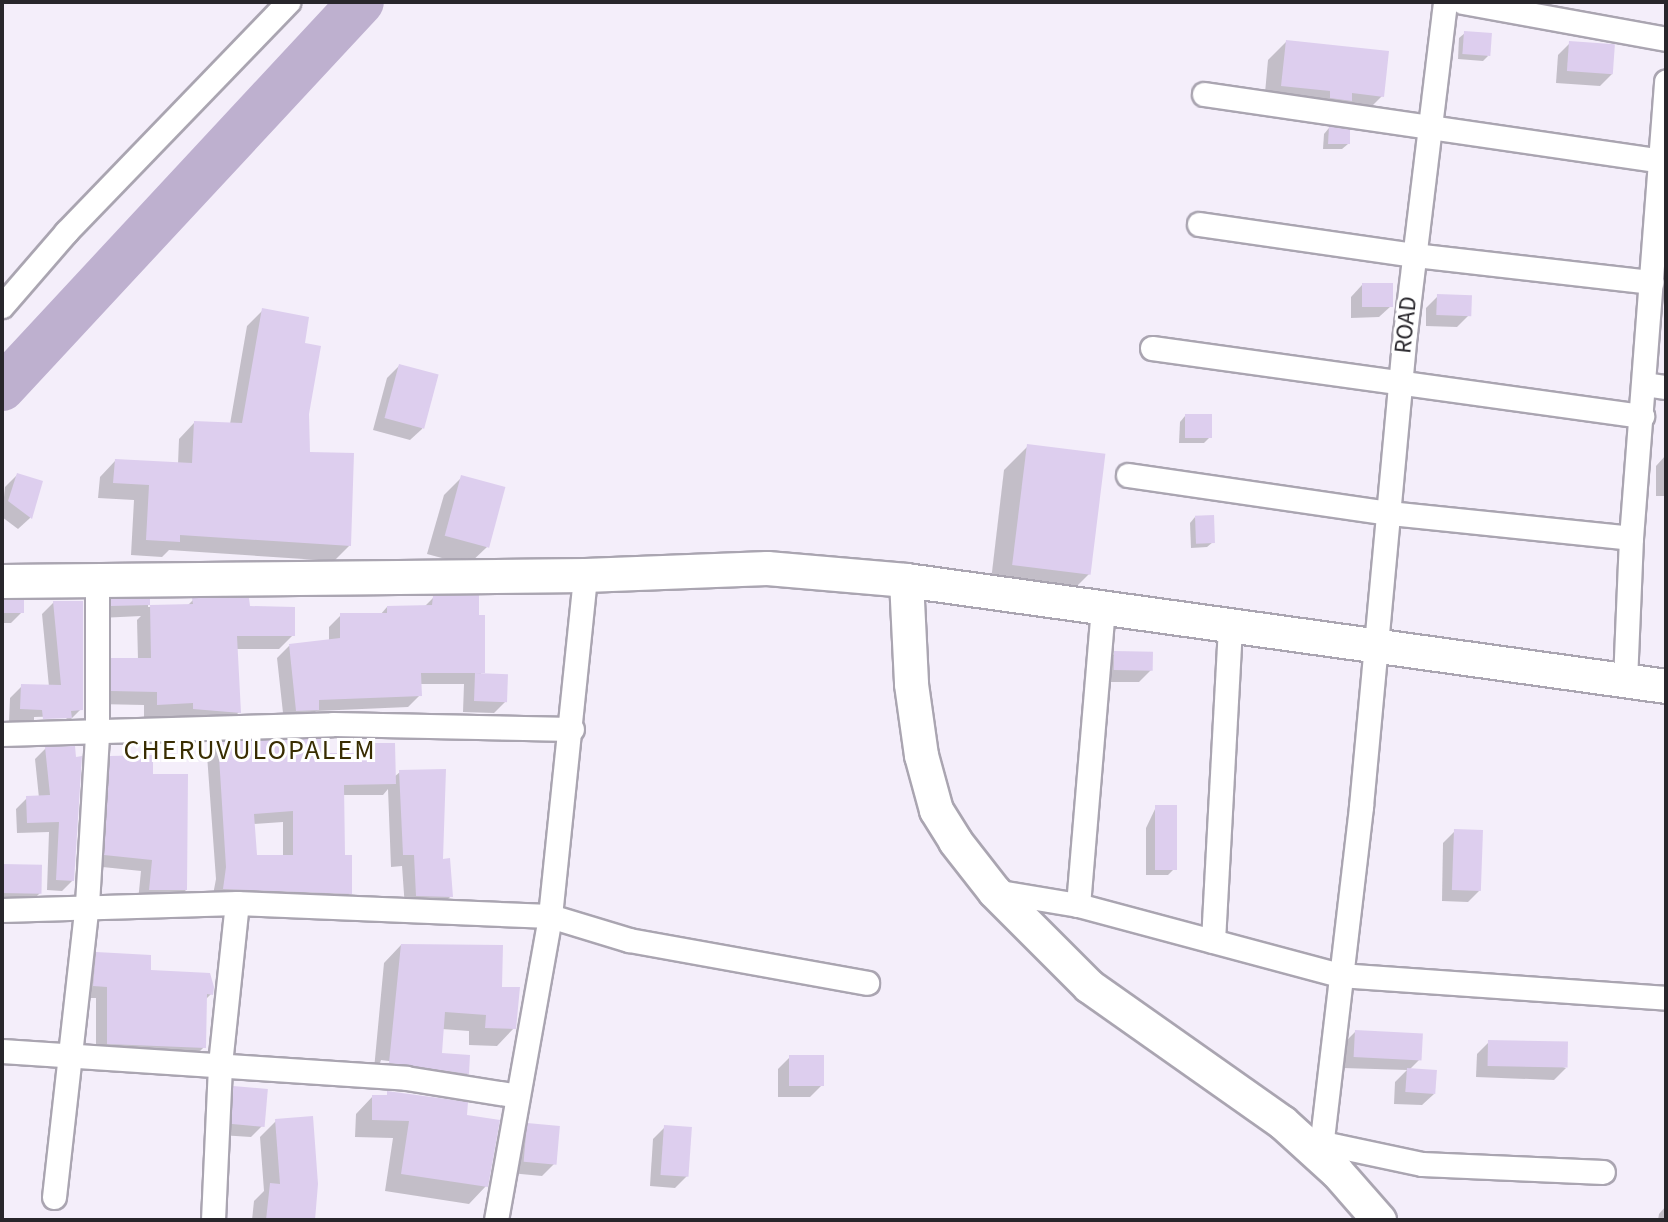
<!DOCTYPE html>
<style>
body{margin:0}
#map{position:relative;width:1668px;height:1222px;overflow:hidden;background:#f4eefa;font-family:"Source Sans 3",sans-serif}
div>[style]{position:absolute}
.shadow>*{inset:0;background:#0003}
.river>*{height:46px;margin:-23px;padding:0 23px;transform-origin:23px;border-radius:23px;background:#beb0cf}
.building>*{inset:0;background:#ddceee;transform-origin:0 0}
.roads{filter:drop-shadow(2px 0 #aaa5b1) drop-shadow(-2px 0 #aaa5b1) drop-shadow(0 2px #aaa5b1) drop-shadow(0 -2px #aaa5b1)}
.street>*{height:23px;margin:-11.5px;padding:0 11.5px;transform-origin:11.5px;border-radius:11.5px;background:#fff}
.secondary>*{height:33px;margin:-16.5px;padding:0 16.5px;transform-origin:16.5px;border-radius:16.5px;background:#fff}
span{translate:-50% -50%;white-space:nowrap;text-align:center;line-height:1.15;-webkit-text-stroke:6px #fff;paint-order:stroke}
.street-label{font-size:24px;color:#28262b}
.quarter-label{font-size:28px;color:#392d02;letter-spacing:2px}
.frame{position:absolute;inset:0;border:4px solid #28262b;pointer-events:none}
</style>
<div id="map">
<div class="shadow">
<div style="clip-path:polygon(1465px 33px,1488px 56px,1483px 61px,1458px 59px,1459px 38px)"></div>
<div style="clip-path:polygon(1286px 42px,1382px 96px,1364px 114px,1264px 104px,1268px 60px)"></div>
<div style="clip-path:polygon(1570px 43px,1612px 74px,1600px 86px,1556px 83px,1558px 55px)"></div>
<div style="clip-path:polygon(1329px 128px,1348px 144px,1342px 149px,1323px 149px,1324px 134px)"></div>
<div style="clip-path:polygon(1362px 285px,1391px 306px,1379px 317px,1351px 318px,1351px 297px)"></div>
<div style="clip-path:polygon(1438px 296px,1469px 315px,1457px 327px,1426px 326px,1426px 308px)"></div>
<div style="clip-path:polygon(263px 310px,307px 414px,308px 454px,350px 545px,334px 561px,169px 550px,162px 557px,131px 555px,134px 500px,98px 498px,100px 477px,115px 461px,178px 464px,179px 439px,194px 423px,230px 424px,247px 326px)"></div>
<div style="clip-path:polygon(399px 366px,437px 376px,422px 429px,410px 440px,373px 430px,387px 378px)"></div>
<div style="clip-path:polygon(1185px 416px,1210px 437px,1204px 443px,1179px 443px,1180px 422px)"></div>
<div style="clip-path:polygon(1028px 446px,1090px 573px,1066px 597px,990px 589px,1004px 470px)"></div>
<div style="clip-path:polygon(1666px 455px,1666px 496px,1656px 496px,1656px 466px)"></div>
<div style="clip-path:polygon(17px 475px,41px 482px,30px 518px,18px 529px,2px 517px,5px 487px)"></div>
<div style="clip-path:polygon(462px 477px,487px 547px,468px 565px,427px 554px,444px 495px)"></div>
<div style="clip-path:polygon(1195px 517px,1213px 542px,1207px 547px,1191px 548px,1190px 523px)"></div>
<div style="clip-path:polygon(433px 598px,477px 617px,481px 675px,506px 701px,494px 713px,463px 712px,464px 684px,420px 684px,420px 695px,408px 707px,316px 711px,306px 722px,284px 722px,277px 658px,289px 646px,329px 641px,329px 627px,341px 615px,380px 615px,387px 607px,424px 607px)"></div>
<div style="clip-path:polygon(148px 600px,148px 607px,187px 606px,193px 600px,249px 608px,293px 635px,279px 649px,236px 649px,239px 712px,226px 726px,180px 722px,180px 716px,144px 718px,144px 705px,98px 704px,98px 673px,112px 660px,138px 660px,137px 620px,141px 616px,100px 618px,100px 613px,112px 601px)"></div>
<div style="clip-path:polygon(2px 602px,22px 602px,23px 611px,11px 623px,2px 623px)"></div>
<div style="clip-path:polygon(evenodd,54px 602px,81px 709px,69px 721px,31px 730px,30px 722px,9px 721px,10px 698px,22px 686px,49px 687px,42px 614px,54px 602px,69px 716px,65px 720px,34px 721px,34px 717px,69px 716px)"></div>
<div style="clip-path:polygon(1115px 653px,1151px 670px,1139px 682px,1103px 682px,1103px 665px)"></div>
<div style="clip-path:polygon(evenodd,218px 743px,321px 755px,362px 755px,372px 745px,394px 777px,400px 772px,442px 861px,451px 896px,439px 908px,405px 908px,402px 866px,391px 867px,388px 789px,383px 795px,343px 795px,343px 856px,350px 893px,339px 904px,212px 900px,216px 879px,207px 755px,218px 743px,283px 822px,283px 857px,255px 857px,253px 824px,283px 822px)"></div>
<div style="clip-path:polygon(46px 748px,73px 880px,62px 891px,47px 890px,49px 832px,17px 833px,16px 809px,27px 798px,39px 798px,35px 759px)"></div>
<div style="clip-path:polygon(110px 758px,152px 776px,186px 890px,174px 902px,138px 901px,141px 871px,93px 866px,98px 770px)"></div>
<div style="clip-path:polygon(1156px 807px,1173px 870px,1168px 875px,1146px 875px,1146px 828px)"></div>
<div style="clip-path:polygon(1455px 831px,1480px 890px,1468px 902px,1442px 901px,1443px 843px)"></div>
<div style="clip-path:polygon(2px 866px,41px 867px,40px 893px,28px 905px,2px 904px)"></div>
<div style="clip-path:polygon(evenodd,401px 945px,500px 989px,514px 1028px,497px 1046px,469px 1045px,469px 1031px,442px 1029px,441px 1054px,468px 1073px,450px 1091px,373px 1080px,384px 963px,401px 945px,381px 1060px,426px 1066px,426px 1070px,380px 1063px,381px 1060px)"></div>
<div style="clip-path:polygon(96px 953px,211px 994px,205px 1000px,204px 1047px,192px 1059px,96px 1055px,96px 998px,81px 998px,84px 965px)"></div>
<div style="clip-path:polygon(1356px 1031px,1421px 1058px,1409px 1070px,1434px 1094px,1422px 1105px,1394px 1104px,1395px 1082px,1407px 1070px,1343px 1068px,1344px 1043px)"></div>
<div style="clip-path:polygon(1489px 1042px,1566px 1068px,1554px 1080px,1476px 1077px,1477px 1054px)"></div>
<div style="clip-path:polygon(790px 1057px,822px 1085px,810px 1097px,778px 1097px,778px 1069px)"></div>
<div style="clip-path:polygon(234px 1088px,263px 1125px,251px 1137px,220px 1135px,222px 1100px)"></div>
<div style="clip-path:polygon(373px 1096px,465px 1117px,486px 1186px,469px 1204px,385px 1191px,393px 1138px,355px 1137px,356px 1114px)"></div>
<div style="clip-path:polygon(276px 1121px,317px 1184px,313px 1220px,252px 1220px,254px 1201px,264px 1191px,260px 1137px)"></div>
<div style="clip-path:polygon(528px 1125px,554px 1164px,542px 1176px,510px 1173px,516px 1137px)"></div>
<div style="clip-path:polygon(665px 1127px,687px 1176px,675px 1188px,650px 1186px,653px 1139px)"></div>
<div style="clip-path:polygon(1666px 1206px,1666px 1220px,1658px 1220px,1659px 1214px)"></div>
</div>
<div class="river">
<div style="left:2px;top:388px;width:527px;rotate:-47.08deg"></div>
</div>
<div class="building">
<div style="left:1464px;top:31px;width:28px;height:23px;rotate:4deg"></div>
<div style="clip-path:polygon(1286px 40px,1389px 51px,1384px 97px,1352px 93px,1352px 101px,1330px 98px,1330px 91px,1281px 86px)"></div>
<div style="left:1569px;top:41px;width:46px;height:30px;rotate:4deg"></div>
<div style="clip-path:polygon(1329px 126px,1350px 129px,1350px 144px,1328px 144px)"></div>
<div style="left:1362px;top:283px;width:31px;height:24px"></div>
<div style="left:1437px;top:294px;width:35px;height:21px;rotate:2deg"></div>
<div style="clip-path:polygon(262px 308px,309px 317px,305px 343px,321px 346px,309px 414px,310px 452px,354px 453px,351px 546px,180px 535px,180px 542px,146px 540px,149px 485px,113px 483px,115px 459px,192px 463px,194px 421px,242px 423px)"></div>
<div style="left:399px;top:364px;width:41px;height:56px;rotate:15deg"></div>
<div style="left:1185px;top:414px;width:27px;height:24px"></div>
<div style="left:1027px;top:444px;width:79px;height:122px;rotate:7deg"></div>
<div style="clip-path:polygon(17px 473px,43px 481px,32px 519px,8px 501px)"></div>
<div style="left:461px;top:475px;width:46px;height:63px;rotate:15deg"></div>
<div style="left:1214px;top:515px;width:28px;height:19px;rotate:88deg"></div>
<div style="clip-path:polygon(479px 595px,479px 615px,485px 615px,485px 673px,421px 673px,422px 696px,319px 700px,319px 710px,296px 711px,289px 644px,340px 638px,340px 613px,387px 613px,387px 606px,432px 605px,433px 596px)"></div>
<div style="clip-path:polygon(192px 598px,249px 598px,250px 606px,295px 607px,295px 636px,237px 636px,241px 713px,193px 709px,193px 703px,157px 705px,157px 692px,111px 691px,111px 658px,151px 658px,150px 605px,193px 604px)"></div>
<div style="clip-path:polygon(111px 599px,150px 599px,150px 605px,111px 606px)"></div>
<div style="left:2px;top:600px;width:22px;height:13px"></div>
<div style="clip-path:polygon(53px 601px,83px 601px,83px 710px,71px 711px,72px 718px,43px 719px,42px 710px,20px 709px,21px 684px,61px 685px)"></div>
<div style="left:1114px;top:651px;width:39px;height:19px;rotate:1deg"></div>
<div style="left:475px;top:673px;width:33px;height:28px;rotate:2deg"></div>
<div style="clip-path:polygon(evenodd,322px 738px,323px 753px,371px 753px,371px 743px,395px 743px,396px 784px,344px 785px,345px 855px,352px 855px,352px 894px,223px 889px,226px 867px,218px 741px,322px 738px,293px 811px,293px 855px,257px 855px,254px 814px,293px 811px)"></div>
<div style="clip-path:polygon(75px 746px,76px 757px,82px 756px,74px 881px,56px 880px,59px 822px,27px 823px,26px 796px,50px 795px,45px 747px)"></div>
<div style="clip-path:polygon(153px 755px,153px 774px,188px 774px,187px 890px,149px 890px,152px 860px,104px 855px,110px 756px)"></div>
<div style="clip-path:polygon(446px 769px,443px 859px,450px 858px,453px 897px,416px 896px,414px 855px,403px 855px,399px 770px)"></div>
<div style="left:1155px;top:805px;width:22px;height:65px"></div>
<div style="left:1454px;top:829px;width:29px;height:61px;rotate:2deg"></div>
<div style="left:2px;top:864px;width:40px;height:29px;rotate:1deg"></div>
<div style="clip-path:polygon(401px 944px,503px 945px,502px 987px,520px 987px,516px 1029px,485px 1028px,486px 1015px,445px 1012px,442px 1053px,470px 1055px,469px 1074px,389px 1063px)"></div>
<div style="clip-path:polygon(96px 952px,151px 955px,151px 970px,210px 973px,214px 987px,213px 995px,207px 994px,206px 1048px,107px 1044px,107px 987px,93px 986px)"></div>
<div style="left:1355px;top:1030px;width:68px;height:27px;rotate:3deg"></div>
<div style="left:1488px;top:1040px;width:80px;height:26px;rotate:1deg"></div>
<div style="left:789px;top:1055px;width:35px;height:31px"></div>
<div style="left:1407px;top:1068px;width:30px;height:24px;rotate:4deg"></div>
<div style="left:233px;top:1086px;width:35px;height:38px;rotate:5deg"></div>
<div style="clip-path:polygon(387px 1091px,468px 1102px,467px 1115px,500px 1120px,488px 1187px,401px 1174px,409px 1121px,372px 1120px,372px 1095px,387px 1095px)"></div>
<div style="clip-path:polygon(313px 1116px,318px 1184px,315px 1220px,266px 1220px,270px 1183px,280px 1184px,275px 1119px)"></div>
<div style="left:527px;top:1123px;width:33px;height:39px;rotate:5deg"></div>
<div style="left:664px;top:1125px;width:28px;height:50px;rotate:4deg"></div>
</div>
<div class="roads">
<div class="street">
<div style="left:1463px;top:2px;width:206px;rotate:10.3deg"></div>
<div style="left:1204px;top:94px;width:458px;rotate:8.3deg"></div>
<div style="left:1199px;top:224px;width:217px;rotate:8.2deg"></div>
<div style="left:1414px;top:255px;width:239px;rotate:6.5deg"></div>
<div style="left:2px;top:306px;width:98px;rotate:-49.1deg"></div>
<div style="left:66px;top:232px;width:320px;rotate:-46deg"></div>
<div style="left:1152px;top:348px;width:495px;rotate:7.9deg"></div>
<div style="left:1644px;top:384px;width:22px;rotate:8deg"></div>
<div style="left:1128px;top:475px;width:265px;rotate:8.3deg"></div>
<div style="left:1390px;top:513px;width:242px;rotate:5.9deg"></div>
<div style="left:1625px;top:681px;width:143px;rotate:-87.6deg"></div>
<div style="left:1631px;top:538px;width:458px;rotate:-85.6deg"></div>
<div style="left:2px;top:734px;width:331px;rotate:-1.7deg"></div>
<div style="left:333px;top:724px;width:239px;rotate:1.2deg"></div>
<div style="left:994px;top:891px;width:85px;rotate:9.5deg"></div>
<div style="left:1078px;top:905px;width:271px;rotate:15deg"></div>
<div style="left:1340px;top:975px;width:327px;rotate:4deg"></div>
<div style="left:1078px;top:905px;width:298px;rotate:-85.2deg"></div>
<div style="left:2px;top:910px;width:235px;rotate:-1.7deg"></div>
<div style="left:237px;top:903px;width:313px;rotate:2.4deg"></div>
<div style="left:550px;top:916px;width:83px;rotate:16.9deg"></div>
<div style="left:629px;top:940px;width:242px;rotate:10.2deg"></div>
<div style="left:1213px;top:941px;width:314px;rotate:-86.9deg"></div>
<div style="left:2px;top:1051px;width:405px;rotate:3.8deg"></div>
<div style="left:406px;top:1078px;width:113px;rotate:9.1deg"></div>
<div style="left:1323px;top:1143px;width:101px;rotate:12deg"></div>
<div style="left:1422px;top:1164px;width:181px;rotate:2.5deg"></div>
<div style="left:1320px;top:1156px;width:352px;rotate:-83.3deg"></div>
<div style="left:1361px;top:806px;width:475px;rotate:-84.7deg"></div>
<div style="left:1405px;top:333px;width:333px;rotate:-83.1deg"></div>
<div style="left:54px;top:1197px;width:295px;rotate:-83.6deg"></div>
<div style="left:87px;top:904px;width:170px;rotate:-86.6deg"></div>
<div style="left:97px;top:734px;width:157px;rotate:-90deg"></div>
<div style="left:213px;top:1220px;width:156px;rotate:-87.4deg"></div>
<div style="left:220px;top:1064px;width:162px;rotate:-84deg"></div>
<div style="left:496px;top:1220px;width:309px;rotate:-79.9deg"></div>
<div style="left:550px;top:916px;width:343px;rotate:-84.1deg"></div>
</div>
<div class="secondary">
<div style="left:906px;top:580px;width:104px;rotate:87.2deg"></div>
<div style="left:911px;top:684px;width:72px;rotate:82deg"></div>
<div style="left:921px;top:755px;width:57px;rotate:74.7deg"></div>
<div style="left:936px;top:810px;width:36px;rotate:58deg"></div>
<div style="left:955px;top:841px;width:63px;rotate:52deg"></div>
<div style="left:994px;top:891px;width:134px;rotate:45deg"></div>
<div style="left:1089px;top:986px;width:236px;rotate:35.2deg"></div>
<div style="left:1282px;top:1122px;width:74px;rotate:42.3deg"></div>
<div style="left:1337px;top:1172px;width:64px;rotate:48.8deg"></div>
<div style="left:2px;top:581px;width:583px;rotate:-0.59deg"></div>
<div style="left:585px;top:575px;width:182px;rotate:-2.2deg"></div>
<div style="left:767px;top:568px;width:140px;rotate:4.9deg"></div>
<div style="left:906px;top:580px;width:767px;rotate:7.94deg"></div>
</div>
</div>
<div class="street-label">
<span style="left:1406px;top:325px;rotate:-84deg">ROAD</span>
</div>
<div class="quarter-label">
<span style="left:250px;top:750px">CHERUVULOPALEM</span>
</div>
<div class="frame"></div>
</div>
